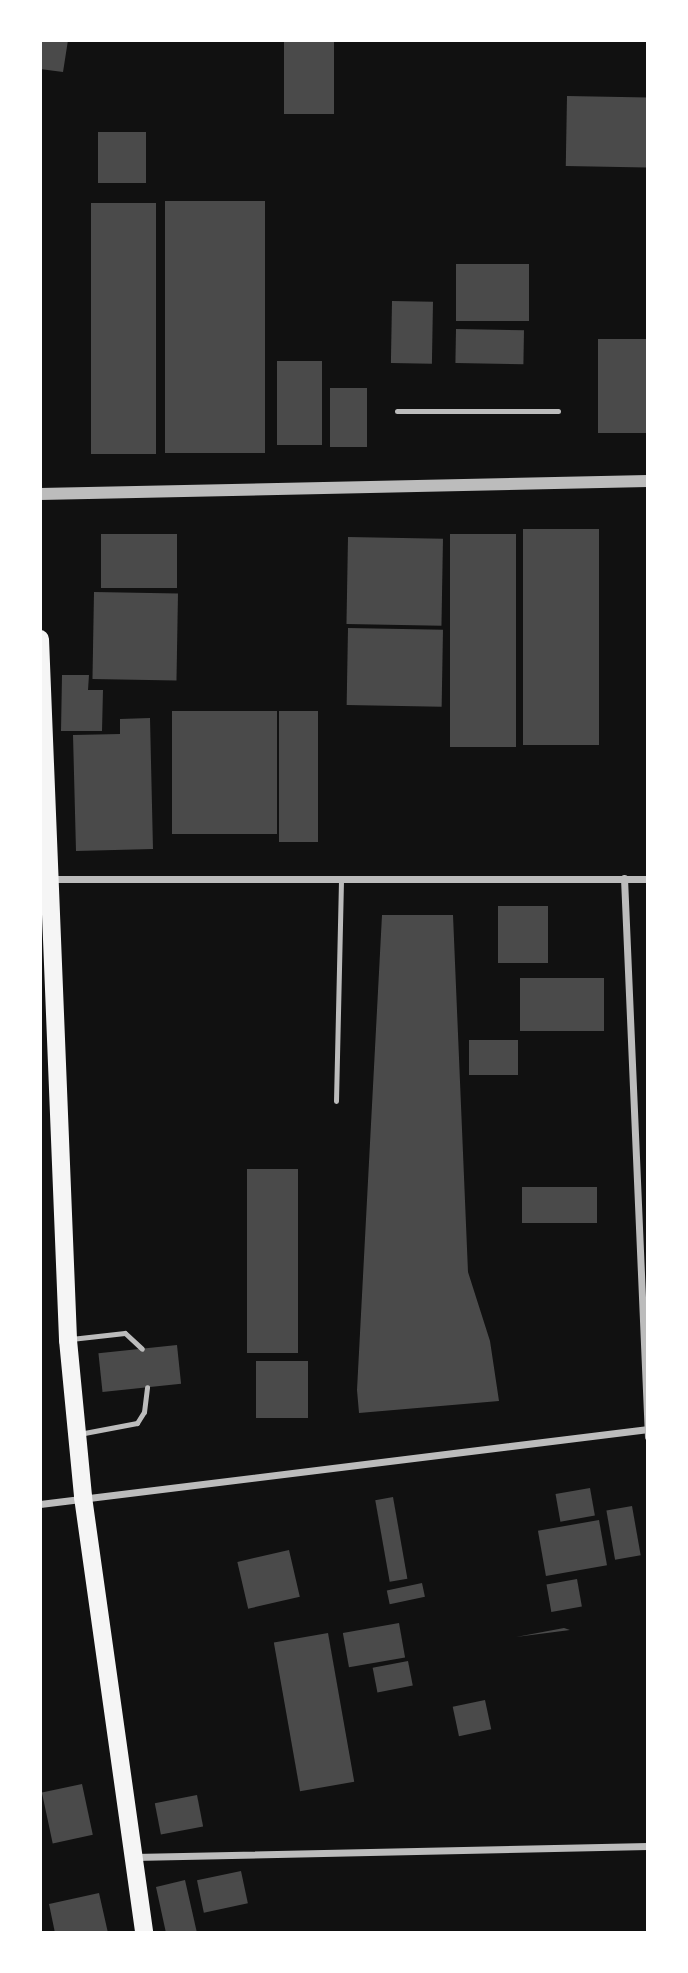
<!DOCTYPE html>
<style>
body{margin:0}
#map{position:relative;width:688px;height:1973px;overflow:hidden;background:#111;font-family:"Golos Text",sans-serif}
div>[style]{position:absolute}
.building>*{inset:0;background:#4a4a4a;transform-origin:0 0}
.service>*{height:5px;margin:-2.5px;padding:0 2.5px;transform-origin:2.5px;border-radius:2.5px;background:#bcbcbc}
.minor>*{height:7px;margin:-3.5px;padding:0 3.5px;transform-origin:3.5px;border-radius:3.5px;background:#bcbcbc}
.tertiary>*{height:12px;margin:-6px;padding:0 6px;transform-origin:6px;border-radius:6px;background:#bcbcbc}
.primary>*{height:18px;margin:-9px;padding:0 9px;transform-origin:9px;border-radius:9px;background:#f5f5f5}
span{translate:-50% -50%;white-space:nowrap;text-align:center;line-height:1.15;-webkit-text-stroke:7px #fff;paint-order:stroke}
.frame{position:absolute;inset:0;border:42px solid #fff;pointer-events:none}
</style>
<div id="map">
<div class="building">
<div style="clip-path:polygon(40px 40px,68px 40px,63px 72px,40px 69px)"></div>
<div style="left:284px;top:40px;width:50px;height:74px"></div>
<div style="left:567px;top:96px;width:81px;height:70px;rotate:1deg"></div>
<div style="left:98px;top:132px;width:48px;height:51px"></div>
<div style="left:265px;top:201px;width:252px;height:100px;rotate:90deg"></div>
<div style="left:91px;top:203px;width:65px;height:251px"></div>
<div style="left:456px;top:264px;width:73px;height:57px"></div>
<div style="left:392px;top:301px;width:41px;height:62px;rotate:1deg"></div>
<div style="left:456px;top:329px;width:68px;height:34px;rotate:1deg"></div>
<div style="left:598px;top:339px;width:50px;height:94px"></div>
<div style="left:277px;top:361px;width:45px;height:84px"></div>
<div style="left:330px;top:388px;width:37px;height:59px"></div>
<div style="left:599px;top:529px;width:216px;height:76px;rotate:90deg"></div>
<div style="left:101px;top:534px;width:76px;height:54px"></div>
<div style="left:516px;top:534px;width:213px;height:66px;rotate:90deg"></div>
<div style="left:348px;top:537px;width:95px;height:87px;rotate:1deg"></div>
<div style="left:94px;top:592px;width:84px;height:87px;rotate:1deg"></div>
<div style="left:348px;top:628px;width:95px;height:77px;rotate:1deg"></div>
<div style="clip-path:polygon(62px 675px,89px 675px,88px 690px,103px 690px,102px 731px,61px 731px)"></div>
<div style="left:277px;top:711px;width:123px;height:105px;rotate:90deg"></div>
<div style="left:279px;top:711px;width:39px;height:131px"></div>
<div style="clip-path:polygon(150px 718px,153px 849px,76px 851px,73px 735px,120px 734px,120px 719px)"></div>
<div style="left:498px;top:906px;width:50px;height:57px"></div>
<div style="clip-path:polygon(382px 915px,453px 915px,468px 1272px,490px 1341px,499px 1401px,359px 1413px,357px 1390px)"></div>
<div style="left:604px;top:978px;width:53px;height:84px;rotate:90deg"></div>
<div style="left:469px;top:1040px;width:49px;height:35px"></div>
<div style="left:298px;top:1169px;width:184px;height:51px;rotate:90deg"></div>
<div style="left:522px;top:1187px;width:75px;height:36px"></div>
<div style="left:177px;top:1345px;width:39px;height:79px;rotate:84deg"></div>
<div style="left:308px;top:1361px;width:57px;height:52px;rotate:90deg"></div>
<div style="left:590px;top:1488px;width:28px;height:35px;rotate:80deg"></div>
<div style="left:393px;top:1497px;width:83px;height:18px;rotate:80deg"></div>
<div style="left:632px;top:1506px;width:50px;height:26px;rotate:80deg"></div>
<div style="left:599px;top:1520px;width:46px;height:62px;rotate:80deg"></div>
<div style="left:289px;top:1550px;width:48px;height:53px;rotate:77deg"></div>
<div style="left:577px;top:1579px;width:28px;height:31px;rotate:80deg"></div>
<div style="left:422px;top:1583px;width:14px;height:36px;rotate:78deg"></div>
<div style="left:399px;top:1623px;width:35px;height:57px;rotate:80deg"></div>
<div style="clip-path:polygon(564px 1628px,570px 1630px,516px 1637px)"></div>
<div style="left:328px;top:1633px;width:151px;height:55px;rotate:80deg"></div>
<div style="left:408px;top:1661px;width:25px;height:36px;rotate:79deg"></div>
<div style="left:485px;top:1700px;width:30px;height:33px;rotate:78deg"></div>
<div style="left:82px;top:1784px;width:52px;height:41px;rotate:78deg"></div>
<div style="left:197px;top:1795px;width:32px;height:43px;rotate:79deg"></div>
<div style="left:241px;top:1871px;width:33px;height:45px;rotate:78deg"></div>
<div style="clip-path:polygon(185px 1880px,197px 1933px,166px 1933px,156px 1887px)"></div>
<div style="clip-path:polygon(99px 1893px,108px 1933px,55px 1933px,49px 1904px)"></div>
</div>
<div class="service">
<div style="left:397px;top:411px;width:161px"></div>
<div style="left:336px;top:1101px;width:222px;rotate:-88.7deg"></div>
<div style="left:71px;top:1339px;width:54px;rotate:-6.3deg"></div>
<div style="left:125px;top:1333px;width:23px;rotate:43deg"></div>
<div style="left:79px;top:1434px;width:59px;rotate:-10.7deg"></div>
<div style="left:137px;top:1423px;width:13px;rotate:-58deg"></div>
<div style="left:144px;top:1412px;width:25px;rotate:-83deg"></div>
</div>
<div class="minor">
<div style="left:624px;top:878px;width:559px;rotate:87.54deg"></div>
<div style="left:53px;top:879px;width:595px"></div>
<div style="left:40px;top:1504px;width:613px;rotate:-7.03deg"></div>
<div style="left:134px;top:1857px;width:514px;rotate:-1.23deg"></div>
</div>
<div class="tertiary">
<div style="left:40px;top:494px;width:608px;rotate:-1.22deg"></div>
</div>
<div class="primary">
<div style="left:40px;top:639px;width:702px;rotate:87.71deg"></div>
<div style="left:68px;top:1340px;width:158px;rotate:84.5deg"></div>
<div style="left:83px;top:1497px;width:440px;rotate:82deg"></div>
</div>
<div class="frame"></div>
</div>
